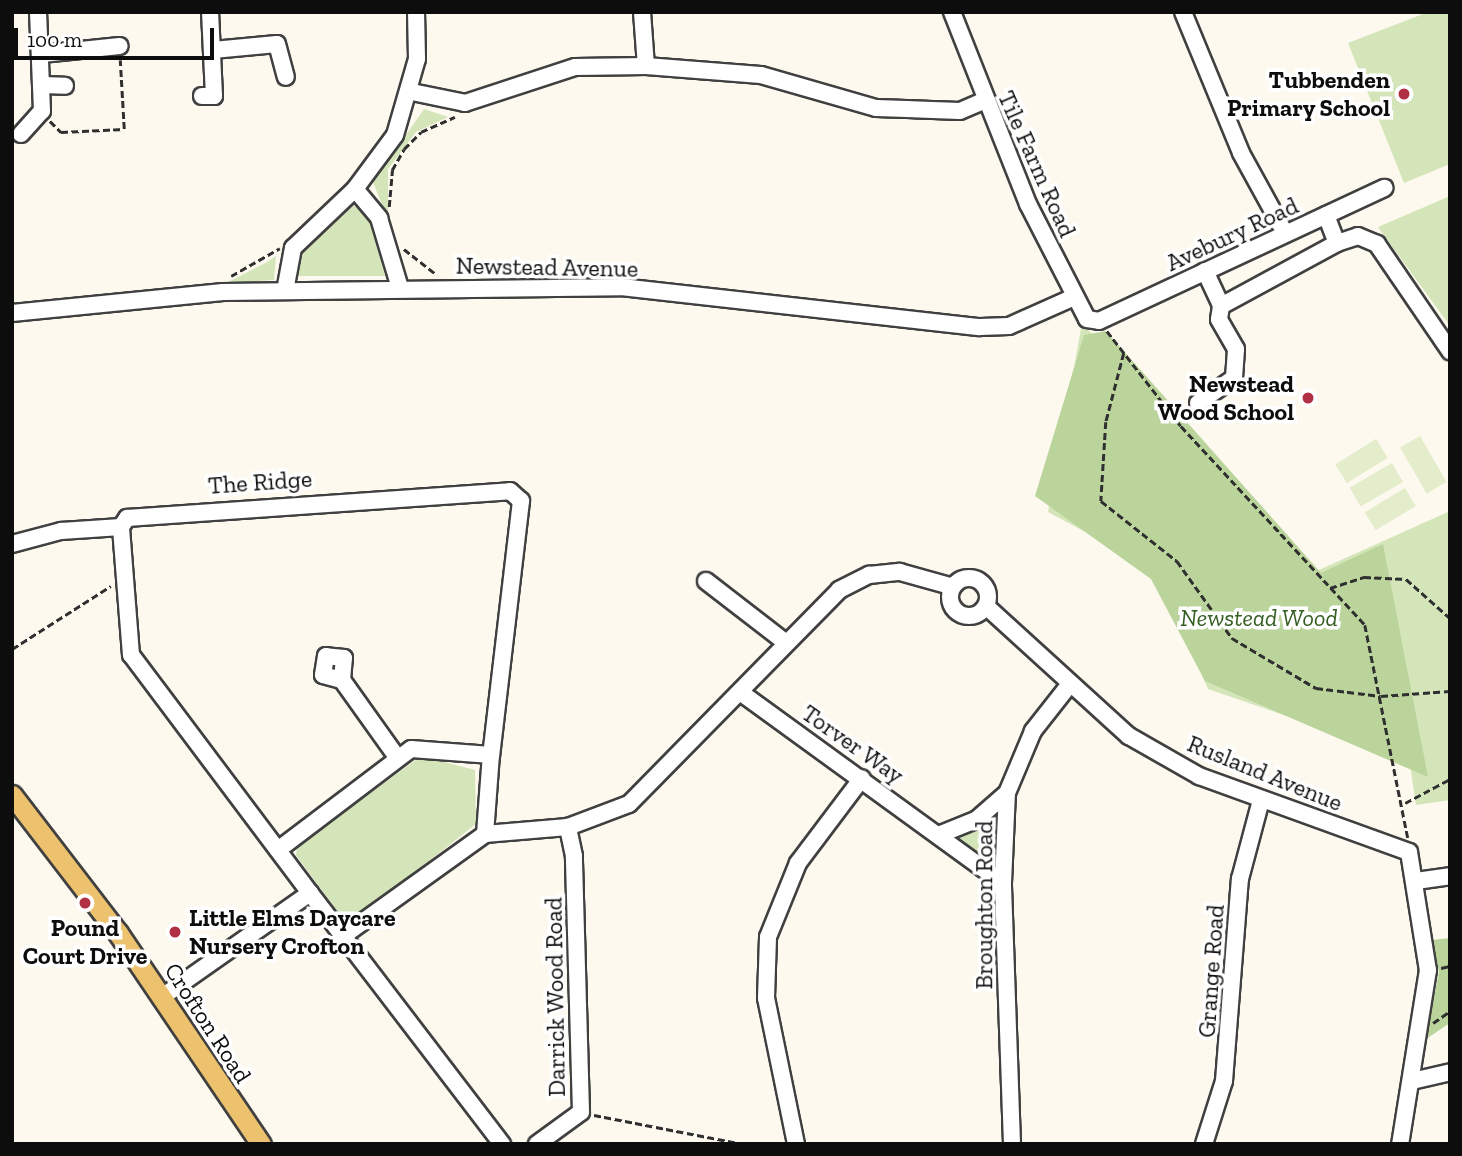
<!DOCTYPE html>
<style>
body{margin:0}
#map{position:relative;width:1462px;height:1156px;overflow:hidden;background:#fdf9ee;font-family:"Zilla Slab",serif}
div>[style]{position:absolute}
.green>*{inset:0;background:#d4e5ba}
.forest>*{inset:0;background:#bad49b}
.pitch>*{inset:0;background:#e4edcb;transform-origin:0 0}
.path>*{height:2.5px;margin-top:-1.25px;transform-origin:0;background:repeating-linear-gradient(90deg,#2f2f2f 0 7px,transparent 0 10.5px)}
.roads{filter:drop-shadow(2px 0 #404040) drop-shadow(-2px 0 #404040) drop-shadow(0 2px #404040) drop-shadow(0 -2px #404040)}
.minor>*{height:16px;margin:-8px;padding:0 8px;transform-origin:8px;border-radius:8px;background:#fff}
.minor>.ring{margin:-8px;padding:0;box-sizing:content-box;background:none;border:16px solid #fff;border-radius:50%}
.major>*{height:19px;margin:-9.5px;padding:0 9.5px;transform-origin:9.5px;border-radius:9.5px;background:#edc26e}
.dots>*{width:19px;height:19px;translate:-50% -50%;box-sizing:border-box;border:4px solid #fff;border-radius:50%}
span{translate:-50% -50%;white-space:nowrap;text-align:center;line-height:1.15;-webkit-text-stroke:7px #fff;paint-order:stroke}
.poi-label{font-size:24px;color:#0d0d0d;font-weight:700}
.right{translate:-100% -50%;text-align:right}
.left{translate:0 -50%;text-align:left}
.street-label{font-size:24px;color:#0d0d0d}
.park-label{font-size:24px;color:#355e23;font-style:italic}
.frame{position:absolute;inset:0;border:14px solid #0d0d0d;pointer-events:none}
.scale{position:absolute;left:14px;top:28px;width:200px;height:32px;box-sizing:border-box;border:4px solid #0d0d0d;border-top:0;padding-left:9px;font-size:21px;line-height:24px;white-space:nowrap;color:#0d0d0d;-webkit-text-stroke:5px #fff;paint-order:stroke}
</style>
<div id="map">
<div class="green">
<div style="clip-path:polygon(1428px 12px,1450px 12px,1450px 164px,1404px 183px,1348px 43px)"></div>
<div style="clip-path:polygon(424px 109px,448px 117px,416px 132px,388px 169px,388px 220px,373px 182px)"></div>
<div style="clip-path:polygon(1450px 196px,1450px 326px,1378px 227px)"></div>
<div style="clip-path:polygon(351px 204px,368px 216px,385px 276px,296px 276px,297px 256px)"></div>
<div style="clip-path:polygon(276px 256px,274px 280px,226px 283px,267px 262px)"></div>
<div style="clip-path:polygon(1082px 323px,1310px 574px,1450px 511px,1450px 800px,1416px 805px,1407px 745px,1377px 747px,1208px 689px,1158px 571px,1048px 512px)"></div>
<div style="clip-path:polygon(421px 756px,475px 770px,476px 824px,355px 919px,341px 916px,296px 855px,297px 847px)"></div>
<div style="clip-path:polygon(996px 808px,992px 864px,954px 836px)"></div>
</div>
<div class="forest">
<div style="clip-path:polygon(1106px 331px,1321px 573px,1383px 544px,1428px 777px,1205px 681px,1151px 579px,1035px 496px,1084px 335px)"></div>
<div style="clip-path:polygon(1450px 938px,1450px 1023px,1426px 1039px,1439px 972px,1432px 940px)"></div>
</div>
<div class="pitch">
<div style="left:1420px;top:436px;width:53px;height:23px;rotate:60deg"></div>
<div style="left:1376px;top:439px;width:22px;height:48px;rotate:58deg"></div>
<div style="left:1392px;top:463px;width:22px;height:49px;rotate:60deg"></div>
<div style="left:1405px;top:488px;width:21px;height:47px;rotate:59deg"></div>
</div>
<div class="path">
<div style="left:50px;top:121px;width:16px;rotate:45deg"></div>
<div style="left:61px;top:132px;width:63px;rotate:-2.7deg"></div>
<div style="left:124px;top:129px;width:69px;rotate:-93.3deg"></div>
<div style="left:389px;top:207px;width:37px;rotate:-85deg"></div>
<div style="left:392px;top:170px;width:24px;rotate:-60deg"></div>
<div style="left:404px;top:149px;width:24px;rotate:-45deg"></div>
<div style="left:421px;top:132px;width:37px;rotate:-24deg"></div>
<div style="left:404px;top:249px;width:42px;rotate:38.2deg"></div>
<div style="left:231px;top:276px;width:56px;rotate:-29.7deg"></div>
<div style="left:1107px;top:331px;width:120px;rotate:52.1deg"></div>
<div style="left:1181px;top:426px;width:271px;rotate:47.2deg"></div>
<div style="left:1365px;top:625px;width:217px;rotate:78.6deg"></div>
<div style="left:1124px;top:353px;width:71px;rotate:104.6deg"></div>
<div style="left:1106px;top:422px;width:79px;rotate:93.6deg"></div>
<div style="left:1101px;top:501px;width:97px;rotate:38.3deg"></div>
<div style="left:1177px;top:561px;width:95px;rotate:54.5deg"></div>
<div style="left:1232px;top:638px;width:98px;rotate:30.8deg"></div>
<div style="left:1316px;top:688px;width:65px;rotate:7deg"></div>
<div style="left:1381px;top:696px;width:69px;rotate:-4.1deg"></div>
<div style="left:1330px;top:588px;width:36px;rotate:-18deg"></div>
<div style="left:1364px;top:577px;width:42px;rotate:2.7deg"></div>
<div style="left:1406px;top:579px;width:59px;rotate:41.6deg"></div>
<div style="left:12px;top:649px;width:117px;rotate:-32.5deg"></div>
<div style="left:1405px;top:803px;width:51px;rotate:-28.1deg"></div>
<div style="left:1441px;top:968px;width:9px;rotate:-13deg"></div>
<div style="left:1433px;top:1023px;width:21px;rotate:-35deg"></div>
<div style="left:594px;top:1115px;width:152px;rotate:11deg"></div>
</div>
<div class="roads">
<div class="minor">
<div style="left:642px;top:12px;width:54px;rotate:85.8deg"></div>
<div style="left:952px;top:12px;width:206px;rotate:68.4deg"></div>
<div style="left:1028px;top:204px;width:129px;rotate:62.8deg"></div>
<div style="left:1087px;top:319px;width:12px;rotate:9deg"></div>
<div style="left:1099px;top:321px;width:315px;rotate:-25deg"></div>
<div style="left:1183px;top:12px;width:152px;rotate:67.6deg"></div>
<div style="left:1241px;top:153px;width:91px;rotate:61.2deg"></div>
<div style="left:213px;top:50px;width:64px;rotate:-5.4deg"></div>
<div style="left:277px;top:44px;width:34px;rotate:75deg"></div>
<div style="left:42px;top:54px;width:78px;rotate:-5.9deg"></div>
<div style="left:42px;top:85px;width:23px;rotate:2deg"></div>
<div style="left:412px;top:92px;width:54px;rotate:11.7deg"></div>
<div style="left:465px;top:103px;width:116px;rotate:-18.1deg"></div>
<div style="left:575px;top:67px;width:71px;rotate:-0.8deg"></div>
<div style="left:646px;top:66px;width:115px;rotate:4.5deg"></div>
<div style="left:761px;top:75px;width:120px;rotate:16deg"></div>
<div style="left:876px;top:108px;width:84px;rotate:2deg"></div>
<div style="left:960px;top:111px;width:25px;rotate:-23deg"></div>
<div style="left:202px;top:96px;width:12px"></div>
<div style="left:214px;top:96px;width:84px;rotate:-92.7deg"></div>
<div style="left:21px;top:134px;width:31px;rotate:-48deg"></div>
<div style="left:42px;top:111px;width:99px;rotate:-92.3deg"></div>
<div style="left:355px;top:189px;width:38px;rotate:50deg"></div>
<div style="left:379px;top:218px;width:73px;rotate:73.3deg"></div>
<div style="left:1326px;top:215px;width:30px;rotate:69deg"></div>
<div style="left:1337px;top:243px;width:22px;rotate:-18deg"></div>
<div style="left:1358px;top:236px;width:21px;rotate:23deg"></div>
<div style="left:1377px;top:244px;width:130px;rotate:55.7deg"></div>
<div style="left:1205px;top:271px;width:38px;rotate:65deg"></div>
<div style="left:285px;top:291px;width:44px;rotate:-79.5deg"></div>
<div style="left:293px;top:248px;width:86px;rotate:-43.6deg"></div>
<div style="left:355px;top:189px;width:67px;rotate:-53.5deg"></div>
<div style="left:395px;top:135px;width:79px;rotate:-73.9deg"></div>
<div style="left:417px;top:59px;width:47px;rotate:-91.2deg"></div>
<div style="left:12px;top:313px;width:212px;rotate:-5.7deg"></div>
<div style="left:223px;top:292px;width:398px;rotate:-0.7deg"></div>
<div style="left:621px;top:287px;width:361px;rotate:6.4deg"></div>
<div style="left:980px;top:327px;width:29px;rotate:-2deg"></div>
<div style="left:1009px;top:326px;width:71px;rotate:-24deg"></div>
<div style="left:1198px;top:403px;width:44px;rotate:-34.8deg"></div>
<div style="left:1234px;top:378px;width:29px;rotate:-86deg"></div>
<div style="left:1236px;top:349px;width:34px;rotate:-120deg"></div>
<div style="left:1219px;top:319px;width:13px;rotate:-81deg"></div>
<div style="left:1221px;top:306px;width:132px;rotate:-28.5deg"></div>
<div style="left:12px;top:544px;width:51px;rotate:-14.9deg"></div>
<div style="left:61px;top:531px;width:60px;rotate:-3.8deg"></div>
<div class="ring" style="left:950px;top:578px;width:22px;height:22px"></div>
<div style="left:706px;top:581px;width:100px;rotate:37.7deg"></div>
<div style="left:987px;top:607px;width:192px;rotate:42.3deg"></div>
<div style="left:1129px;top:736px;width:81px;rotate:29.7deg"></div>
<div style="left:1199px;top:776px;width:223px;rotate:19.9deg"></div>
<div style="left:1409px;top:852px;width:120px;rotate:80.9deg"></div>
<div style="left:1428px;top:970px;width:176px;rotate:99.1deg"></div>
<div style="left:342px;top:680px;width:22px;rotate:-85deg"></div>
<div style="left:344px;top:658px;width:18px;rotate:-174deg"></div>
<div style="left:326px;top:656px;width:19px;rotate:99deg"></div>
<div style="left:323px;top:675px;width:20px;rotate:15deg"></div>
<div style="left:342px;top:680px;width:95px;rotate:54.5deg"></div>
<div style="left:740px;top:692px;width:325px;rotate:36deg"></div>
<div style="left:485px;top:834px;width:83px;rotate:-4.8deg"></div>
<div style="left:568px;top:827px;width:65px;rotate:-20.7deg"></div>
<div style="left:629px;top:804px;width:300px;rotate:-45.5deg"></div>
<div style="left:839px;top:590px;width:34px;rotate:-27deg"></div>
<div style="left:869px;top:575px;width:31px;rotate:-6deg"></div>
<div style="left:900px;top:572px;width:52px;rotate:15.6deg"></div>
<div style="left:941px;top:834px;width:38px;rotate:-22deg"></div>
<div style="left:976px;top:820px;width:41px;rotate:-41.1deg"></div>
<div style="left:1416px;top:881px;width:34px;rotate:-8deg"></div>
<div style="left:310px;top:893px;width:298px;rotate:-126.9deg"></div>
<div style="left:131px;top:655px;width:128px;rotate:-94.5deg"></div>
<div style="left:121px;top:527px;width:11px;rotate:-56deg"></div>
<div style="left:127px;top:518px;width:384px;rotate:-4deg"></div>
<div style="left:510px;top:491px;width:15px;rotate:42deg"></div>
<div style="left:521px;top:501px;width:256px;rotate:96.7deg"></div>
<div style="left:343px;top:936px;width:262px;rotate:52.6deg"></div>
<div style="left:162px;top:997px;width:181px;rotate:-35.1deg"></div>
<div style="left:310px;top:893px;width:54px;rotate:52.5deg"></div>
<div style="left:343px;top:936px;width:175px;rotate:-35.7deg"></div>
<div style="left:485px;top:834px;width:79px;rotate:-85.7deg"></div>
<div style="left:491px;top:755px;width:80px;rotate:-175.7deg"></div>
<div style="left:411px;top:749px;width:167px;rotate:142.8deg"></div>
<div style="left:1412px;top:1081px;width:39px;rotate:-13deg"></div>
<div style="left:537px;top:1144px;width:54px;rotate:-36deg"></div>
<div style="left:581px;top:1112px;width:256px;rotate:-91.6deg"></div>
<div style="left:574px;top:856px;width:30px;rotate:-102deg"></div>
<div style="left:796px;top:1144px;width:149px;rotate:-101.6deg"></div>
<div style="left:766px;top:998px;width:61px;rotate:-88.1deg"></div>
<div style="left:768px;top:937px;width:80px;rotate:-67.9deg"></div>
<div style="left:798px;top:863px;width:106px;rotate:-53deg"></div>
<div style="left:1012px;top:1144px;width:261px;rotate:-92deg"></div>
<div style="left:1003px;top:883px;width:90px;rotate:-87.5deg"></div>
<div style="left:1007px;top:793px;width:67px;rotate:-67.2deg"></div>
<div style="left:1033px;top:731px;width:60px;rotate:-51.8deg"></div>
<div style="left:1204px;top:1144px;width:66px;rotate:-72.4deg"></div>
<div style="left:1224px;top:1081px;width:203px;rotate:-85.5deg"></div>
<div style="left:1240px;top:879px;width:82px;rotate:-75.1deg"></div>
</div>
<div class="major">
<div style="left:12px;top:795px;width:174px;rotate:52.5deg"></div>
<div style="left:118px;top:933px;width:255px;rotate:55.9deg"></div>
</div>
</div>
<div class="dots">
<div style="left:1404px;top:94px;background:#b03143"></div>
<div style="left:1308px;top:398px;background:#b03143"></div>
<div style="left:85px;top:903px;background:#b03143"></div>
<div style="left:175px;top:932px;background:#b03143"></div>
</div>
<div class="poi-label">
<span class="right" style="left:1390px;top:94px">Tubbenden<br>Primary School</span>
<span class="right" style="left:1294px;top:398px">Newstead<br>Wood School</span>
<span class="left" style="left:189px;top:932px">Little Elms Daycare<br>Nursery Crofton</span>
<span style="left:85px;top:942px">Pound<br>Court Drive</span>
</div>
<div class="street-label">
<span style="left:1037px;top:164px;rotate:66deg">Tile Farm Road</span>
<span style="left:1232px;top:234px;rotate:-25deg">Avebury Road</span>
<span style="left:547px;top:267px;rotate:1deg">Newstead Avenue</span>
<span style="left:260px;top:482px;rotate:-4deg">The Ridge</span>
<span style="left:853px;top:744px;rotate:35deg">Torver Way</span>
<span style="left:1265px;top:773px;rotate:22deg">Rusland Avenue</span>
<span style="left:984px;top:905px;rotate:-90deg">Broughton Road</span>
<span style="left:1211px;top:971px;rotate:-86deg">Grange Road</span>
<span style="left:555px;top:997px;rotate:-91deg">Darrick Wood Road</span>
<span style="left:208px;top:1023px;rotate:57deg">Crofton Road</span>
</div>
<div class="park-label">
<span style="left:1259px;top:618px">Newstead Wood</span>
</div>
<div class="frame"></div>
<div class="scale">100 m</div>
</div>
